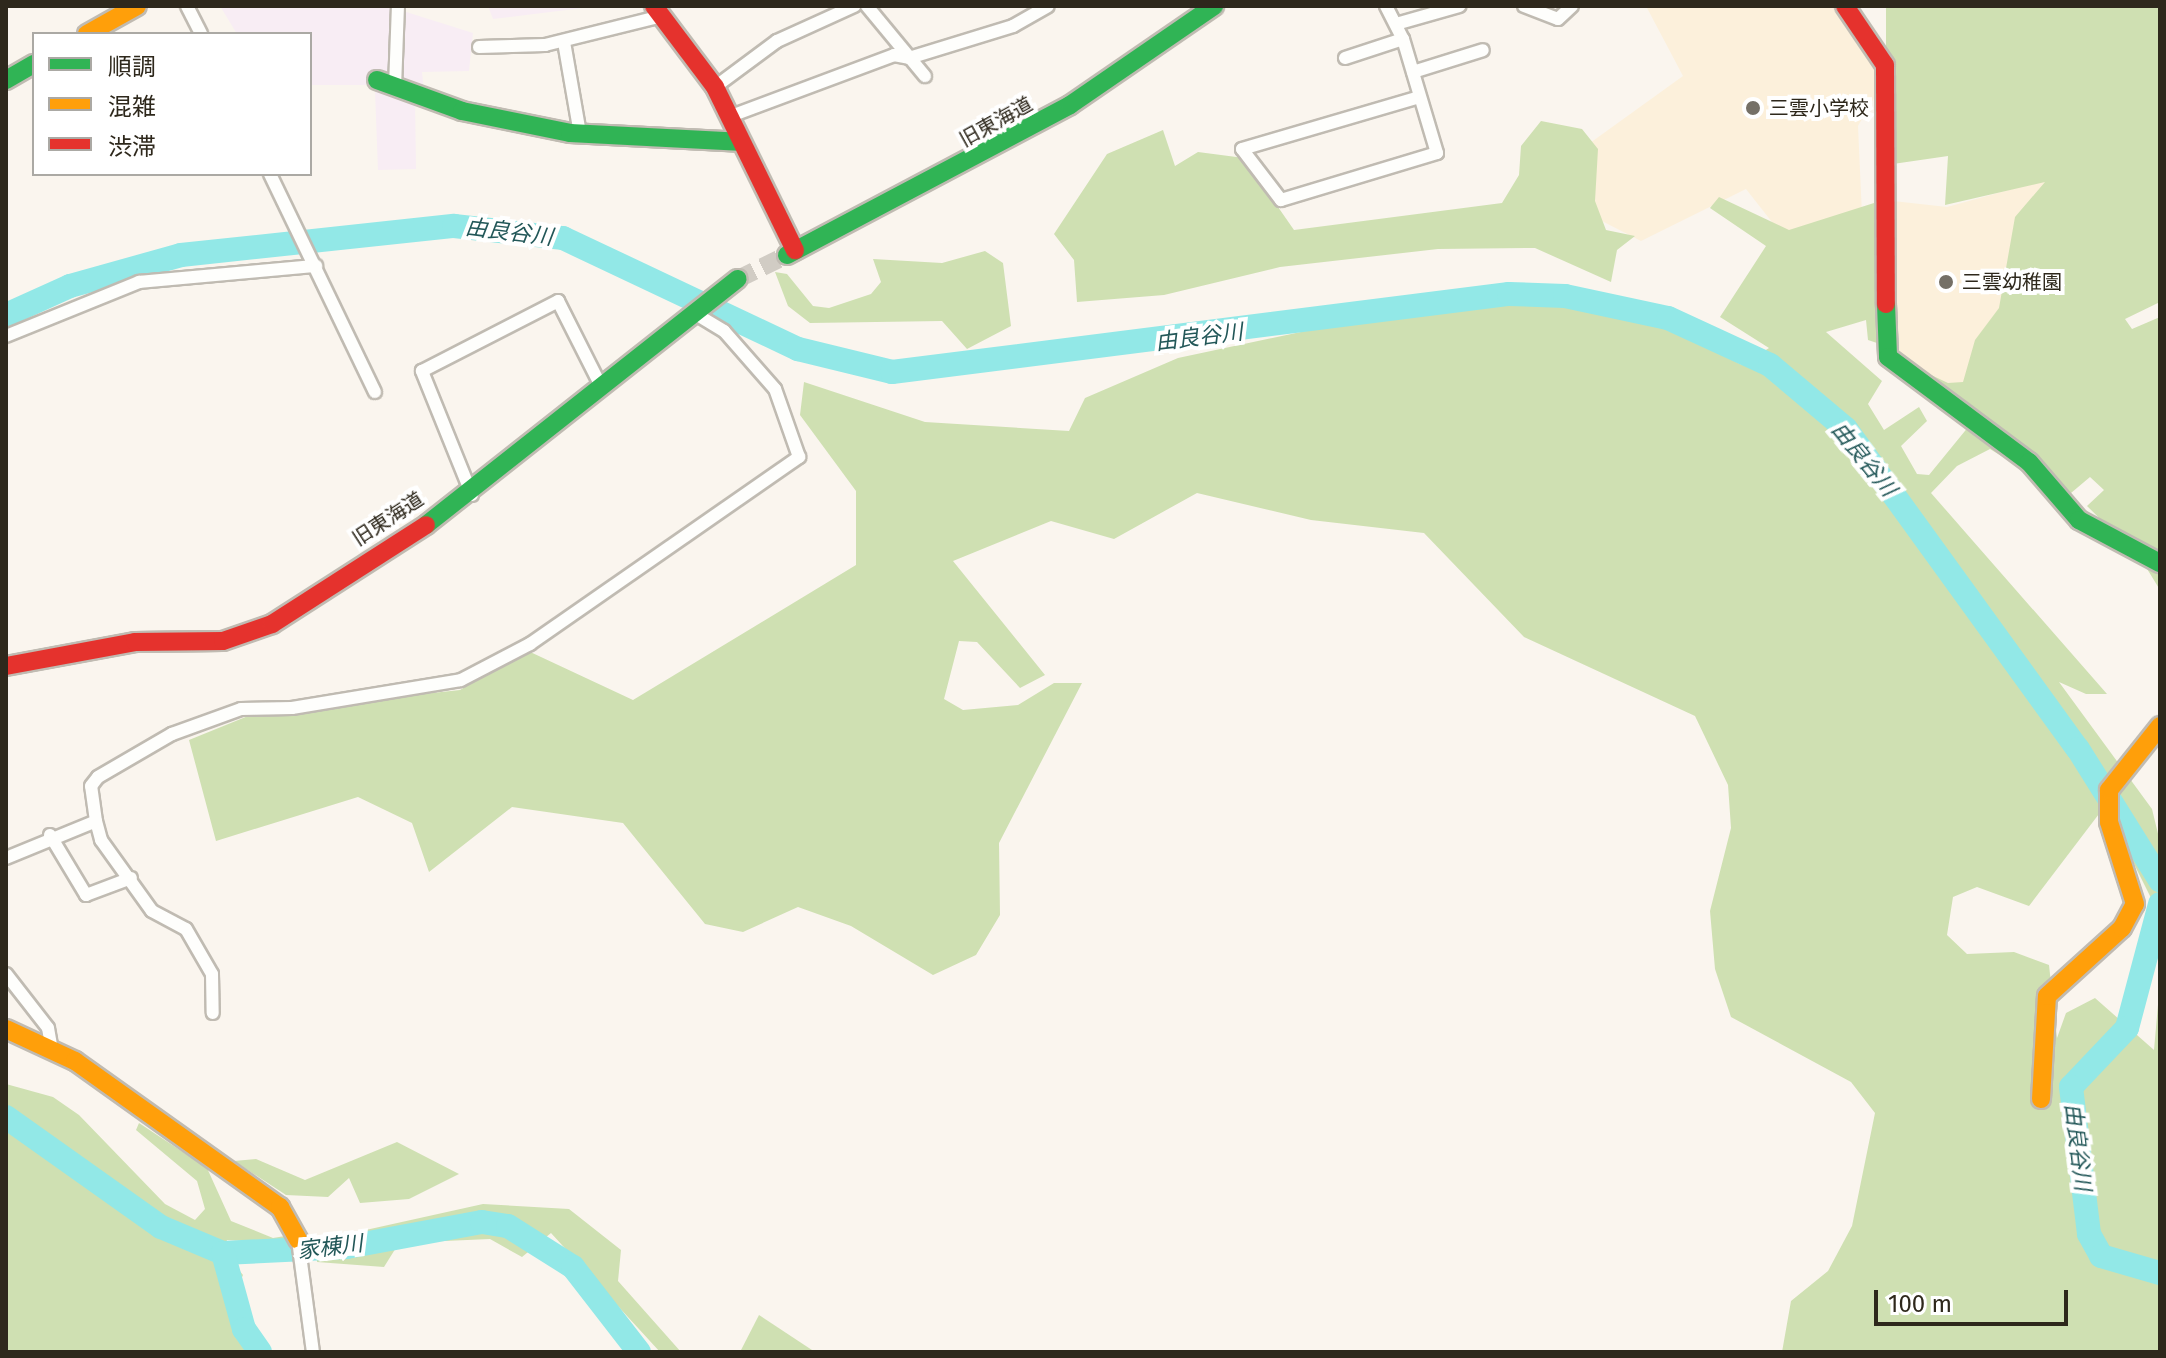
<!DOCTYPE html>
<meta charset="utf-8">
<style>
body{margin:0}
#map{position:relative;width:2166px;height:1358px;overflow:hidden;background:#faf5ee;font-family:"Fira Sans","Noto Sans JP",sans-serif}
div>[style]{position:absolute}
.built>*{inset:0;background:#fcf0db}
.industrial>*{inset:0;background:#f8edf4}
.forest>*{inset:0;background:#cfe0b2}
.river>*{height:24px;margin:-12px;padding:0 12px;transform-origin:12px;border-radius:12px;background:#92e8e7}
.secondary-tunnel>*{height:18px;margin-top:-9px;transform-origin:0;background:repeating-linear-gradient(90deg,#d1ccc4 0 18px,transparent 0 27px)}
.roads{filter:drop-shadow(2px 0 #c0bbb2) drop-shadow(-2px 0 #c0bbb2) drop-shadow(0 2px #c0bbb2) drop-shadow(0 -2px #c0bbb2)}
.street>*{height:12px;margin:-6px;padding:0 6px;transform-origin:6px;border-radius:6px;background:#fefefc}
.fast>*{height:18px;margin:-9px;padding:0 9px;transform-origin:9px;border-radius:9px;background:#30b455}
.slow>*{height:18px;margin:-9px;padding:0 9px;transform-origin:9px;border-radius:9px;background:#ff9f0a}
.jam>*{height:18px;margin:-9px;padding:0 9px;transform-origin:9px;border-radius:9px;background:#e5322d}
.dots>*{width:22px;height:22px;translate:-50% -50%;box-sizing:border-box;border:4px solid #fff;border-radius:50%}
span{translate:-50% -50%;white-space:nowrap;text-align:center;line-height:1.15;-webkit-text-stroke:8px #fff;paint-order:stroke}
.poi-label{font-size:20px;color:#2e281c}
.left{translate:0 -50%;text-align:left}
.street-label{font-size:20px;color:#2e281c}
.water-label{font-size:22px;color:#225758;font-style:italic}
.frame{position:absolute;inset:0;border:8px solid #2e281c;pointer-events:none}
.legend{position:absolute;left:32px;top:32px;width:280px;height:144px;box-sizing:border-box;background:#fff;border:2px solid #aba9a4;margin:0;padding:10px 14px;list-style:none;font-size:24px;color:#2e281c}
.legend li{display:flex;align-items:center;gap:16px;height:40px}
.legend b{width:40px;border:2px solid #aba9a4}
.scale{position:absolute;left:1874px;top:1290px;width:194px;height:36px;box-sizing:border-box;border:4px solid #2e281c;border-top:0;padding-left:10px;font-size:24px;line-height:28px;white-space:nowrap;color:#2e281c;-webkit-text-stroke:6px #fff;paint-order:stroke}
</style>
<div id="map">
<div class="built">
<div style="clip-path:polygon(1646px 6px,1837px 6px,1879px 67px,1878px 91px,1858px 126px,1862px 215px,1786px 240px,1746px 189px,1641px 241px,1596px 218px,1586px 191px,1590px 143px,1683px 76px)"></div>
<div style="clip-path:polygon(2048px 179px,2001px 309px,1962px 408px,1890px 357px,1884px 200px,1947px 207px)"></div>
</div>
<div class="industrial">
<div style="clip-path:polygon(220px 6px,395px 6px,391px 74px,376px 85px,310px 85px,310px 34px,237px 34px)"></div>
<div style="clip-path:polygon(488px 6px,599px 6px,493px 19px)"></div>
<div style="clip-path:polygon(403px 11px,473px 33px,469px 71px,422px 72px,424px 92px,402px 86px)"></div>
<div style="clip-path:polygon(394px 90px,415px 100px,416px 169px,378px 170px,375px 91px)"></div>
</div>
<div class="forest">
<div style="clip-path:polygon(1886px 6px,2160px 6px,2160px 302px,2125px 319px,2132px 329px,2160px 317px,2160px 590px,2141px 559px,2087px 506px,2104px 490px,2090px 477px,2071px 493px,1889px 355px,1948px 383px,1963px 382px,1975px 340px,1999px 308px,2015px 217px,2045px 182px,1945px 205px,1948px 156px,1886px 165px)"></div>
<div style="clip-path:polygon(1541px 121px,1582px 129px,1598px 149px,1595px 201px,1606px 230px,1635px 236px,1617px 250px,1611px 282px,1535px 248px,1438px 249px,1280px 267px,1164px 295px,1077px 302px,1074px 260px,1054px 234px,1107px 154px,1163px 130px,1175px 166px,1198px 152px,1244px 158px,1294px 230px,1502px 203px,1519px 175px,1521px 146px)"></div>
<div style="clip-path:polygon(1719px 197px,1789px 230px,1874px 203px,1880px 344px,1868px 340px,1866px 320px,1826px 332px,1882px 381px,1868px 404px,1884px 430px,1919px 407px,1927px 421px,1901px 446px,1917px 474px,1929px 475px,1969px 426px,2045px 483px,1990px 449px,1957px 466px,1931px 493px,2107px 694px,2086px 694px,2059px 682px,2152px 809px,2160px 842px,2160px 916px,2105px 806px,2029px 906px,1977px 887px,1953px 897px,1947px 935px,1967px 954px,2014px 952px,2049px 965px,2057px 1038px,2066px 1013px,2095px 998px,2154px 1050px,2160px 982px,2160px 1352px,1782px 1352px,1791px 1301px,1828px 1271px,1852px 1226px,1875px 1113px,1851px 1082px,1731px 1017px,1715px 969px,1710px 911px,1731px 828px,1728px 785px,1695px 716px,1524px 637px,1424px 533px,1311px 520px,1197px 493px,1114px 539px,1051px 521px,953px 561px,1045px 675px,1020px 688px,977px 642px,959px 641px,944px 699px,963px 710px,1018px 705px,1054px 683px,1082px 683px,999px 843px,1000px 915px,976px 955px,933px 975px,851px 926px,798px 907px,743px 932px,705px 924px,623px 823px,512px 807px,429px 872px,412px 823px,358px 797px,216px 841px,189px 740px,258px 712px,460px 690px,526px 650px,633px 700px,856px 565px,856px 491px,800px 415px,804px 382px,925px 422px,1069px 431px,1085px 398px,1178px 358px,1334px 325px,1555px 300px,1668px 327px,1742px 365px,1769px 348px,1720px 317px,1766px 246px,1710px 208px)"></div>
<div style="clip-path:polygon(985px 251px,1003px 263px,1011px 326px,967px 349px,942px 321px,810px 323px,788px 306px,775px 272px,787px 274px,813px 306px,829px 308px,871px 294px,881px 282px,873px 259px,942px 263px)"></div>
<div style="clip-path:polygon(6px 1084px,53px 1097px,79px 1115px,165px 1204px,195px 1220px,205px 1209px,197px 1181px,136px 1130px,139px 1123px,207px 1168px,231px 1221px,273px 1238px,291px 1235px,283px 1243px,227px 1240px,223px 1250px,243px 1275px,229px 1309px,257px 1352px,6px 1352px)"></div>
<div style="clip-path:polygon(397px 1142px,459px 1174px,409px 1199px,360px 1203px,349px 1178px,328px 1197px,286px 1195px,234px 1161px,256px 1159px,305px 1180px)"></div>
<div style="clip-path:polygon(483px 1204px,569px 1209px,621px 1250px,618px 1281px,681px 1352px,660px 1352px,551px 1233px,522px 1257px,490px 1239px,399px 1243px,384px 1267px,317px 1262px,316px 1241px)"></div>
<div style="clip-path:polygon(759px 1315px,815px 1352px,740px 1352px)"></div>
</div>
<div class="river">
<div style="left:6px;top:315px;width:70px;rotate:-24.4deg"></div>
<div style="left:70px;top:286px;width:115px;rotate:-15.6deg"></div>
<div style="left:181px;top:255px;width:275px;rotate:-6.1deg"></div>
<div style="left:454px;top:226px;width:110px;rotate:6.3deg"></div>
<div style="left:563px;top:238px;width:260px;rotate:25.3deg"></div>
<div style="left:798px;top:349px;width:97px;rotate:13.7deg"></div>
<div style="left:892px;top:372px;width:622px;rotate:-7.21deg"></div>
<div style="left:1509px;top:294px;width:56px;rotate:2deg"></div>
<div style="left:1565px;top:296px;width:105px;rotate:12.1deg"></div>
<div style="left:1668px;top:318px;width:112px;rotate:24.7deg"></div>
<div style="left:1770px;top:365px;width:99px;rotate:40.1deg"></div>
<div style="left:1846px;top:429px;width:395px;rotate:54.1deg"></div>
<div style="left:2078px;top:749px;width:155px;rotate:58deg"></div>
<div style="left:2160px;top:904px;width:128px;rotate:104.9deg"></div>
<div style="left:2127px;top:1028px;width:81px;rotate:133.5deg"></div>
<div style="left:2071px;top:1087px;width:148px;rotate:83deg"></div>
<div style="left:2089px;top:1234px;width:25px;rotate:61deg"></div>
<div style="left:2101px;top:1256px;width:61px;rotate:16.1deg"></div>
<div style="left:6px;top:1117px;width:190px;rotate:35.4deg"></div>
<div style="left:161px;top:1227px;width:67px;rotate:22.8deg"></div>
<div style="left:223px;top:1253px;width:124px;rotate:-2.8deg"></div>
<div style="left:347px;top:1247px;width:137px;rotate:-10.5deg"></div>
<div style="left:482px;top:1222px;width:26px;rotate:9deg"></div>
<div style="left:508px;top:1226px;width:77px;rotate:32.2deg"></div>
<div style="left:573px;top:1267px;width:108px;rotate:52.2deg"></div>
<div style="left:223px;top:1253px;width:79px;rotate:74.6deg"></div>
<div style="left:244px;top:1329px;width:28px;rotate:55deg"></div>
</div>
<div class="secondary-tunnel">
<div style="left:738px;top:279px;width:55px;rotate:-26.1deg"></div>
</div>
<div class="roads">
<div class="street">
<div style="left:187px;top:6px;width:31px;rotate:63deg"></div>
<div style="left:867px;top:6px;width:91px;rotate:50.4deg"></div>
<div style="left:1386px;top:6px;width:37px;rotate:63deg"></div>
<div style="left:1403px;top:39px;width:119px;rotate:73.4deg"></div>
<div style="left:1437px;top:153px;width:163px;rotate:163.2deg"></div>
<div style="left:1281px;top:200px;width:64px;rotate:-127.4deg"></div>
<div style="left:1242px;top:149px;width:185px;rotate:-16.3deg"></div>
<div style="left:1524px;top:6px;width:36px;rotate:21deg"></div>
<div style="left:1558px;top:19px;width:19px;rotate:-43deg"></div>
<div style="left:1396px;top:24px;width:66px;rotate:-15.9deg"></div>
<div style="left:564px;top:42px;width:93px;rotate:80.1deg"></div>
<div style="left:479px;top:47px;width:66px;rotate:-1.7deg"></div>
<div style="left:545px;top:45px;width:121px;rotate:-13.9deg"></div>
<div style="left:1345px;top:58px;width:61px;rotate:-18.1deg"></div>
<div style="left:1413px;top:72px;width:73px;rotate:-17.4deg"></div>
<div style="left:395px;top:87px;width:81px;rotate:-87.9deg"></div>
<div style="left:715px;top:87px;width:77px;rotate:-36.6deg"></div>
<div style="left:777px;top:41px;width:85px;rotate:-24.4deg"></div>
<div style="left:731px;top:116px;width:174px;rotate:-20.5deg"></div>
<div style="left:894px;top:55px;width:15px;rotate:11deg"></div>
<div style="left:909px;top:58px;width:109px;rotate:-17.1deg"></div>
<div style="left:1013px;top:26px;width:40px;rotate:-29.7deg"></div>
<div style="left:270px;top:174px;width:242px;rotate:64.3deg"></div>
<div style="left:6px;top:336px;width:144px;rotate:-22.1deg"></div>
<div style="left:139px;top:282px;width:178px;rotate:-5.2deg"></div>
<div style="left:472px;top:495px;width:134px;rotate:-112deg"></div>
<div style="left:422px;top:371px;width:153px;rotate:-27.2deg"></div>
<div style="left:558px;top:301px;width:97px;rotate:63.2deg"></div>
<div style="left:96px;top:821px;width:20px;rotate:75deg"></div>
<div style="left:101px;top:840px;width:87px;rotate:54.3deg"></div>
<div style="left:152px;top:911px;width:38px;rotate:28deg"></div>
<div style="left:186px;top:929px;width:52px;rotate:60deg"></div>
<div style="left:212px;top:974px;width:39px;rotate:89deg"></div>
<div style="left:50px;top:835px;width:70px;rotate:59deg"></div>
<div style="left:86px;top:895px;width:48px;rotate:-20.7deg"></div>
<div style="left:6px;top:858px;width:97px;rotate:-22.3deg"></div>
<div style="left:96px;top:821px;width:35px;rotate:-98deg"></div>
<div style="left:91px;top:786px;width:11px;rotate:-52deg"></div>
<div style="left:98px;top:777px;width:86px;rotate:-30.2deg"></div>
<div style="left:172px;top:734px;width:73px;rotate:-19.9deg"></div>
<div style="left:241px;top:709px;width:51px;rotate:-1.1deg"></div>
<div style="left:292px;top:708px;width:171px;rotate:-9.4deg"></div>
<div style="left:461px;top:680px;width:78px;rotate:-27.6deg"></div>
<div style="left:530px;top:644px;width:328px;rotate:-34.8deg"></div>
<div style="left:799px;top:457px;width:72px;rotate:-109.4deg"></div>
<div style="left:775px;top:389px;width:77px;rotate:-131.3deg"></div>
<div style="left:724px;top:331px;width:37px;rotate:-149deg"></div>
<div style="left:6px;top:974px;width:68px;rotate:52.1deg"></div>
<div style="left:48px;top:1028px;width:17px;rotate:80deg"></div>
<div style="left:298px;top:1240px;width:113px;rotate:82.4deg"></div>
</div>
<div class="fast">
<div style="left:6px;top:80px;width:32px;rotate:-30deg"></div>
<div style="left:377px;top:80px;width:90px;rotate:20deg"></div>
<div style="left:462px;top:111px;width:110px;rotate:11.5deg"></div>
<div style="left:570px;top:133px;width:169px;rotate:3deg"></div>
<div style="left:787px;top:255px;width:320px;rotate:-27.9deg"></div>
<div style="left:1070px;top:105px;width:175px;rotate:-34.5deg"></div>
<div style="left:1886px;top:304px;width:53px;rotate:87.8deg"></div>
<div style="left:1888px;top:357px;width:176px;rotate:36.7deg"></div>
<div style="left:2029px;top:462px;width:77px;rotate:49.2deg"></div>
<div style="left:2079px;top:520px;width:92px;rotate:28deg"></div>
<div style="left:426px;top:525px;width:397px;rotate:-38.3deg"></div>
</div>
<div class="slow">
<div style="left:87px;top:34px;width:57px;rotate:-29.2deg"></div>
<div style="left:6px;top:1029px;width:76px;rotate:24.9deg"></div>
<div style="left:75px;top:1061px;width:252px;rotate:35.5deg"></div>
<div style="left:280px;top:1207px;width:38px;rotate:61deg"></div>
<div style="left:2041px;top:1099px;width:103px;rotate:-86.7deg"></div>
<div style="left:2047px;top:996px;width:101px;rotate:-42.2deg"></div>
<div style="left:2122px;top:928px;width:27px;rotate:-62deg"></div>
<div style="left:2135px;top:904px;width:86px;rotate:-107.6deg"></div>
<div style="left:2109px;top:822px;width:32px;rotate:-90deg"></div>
<div style="left:2109px;top:790px;width:82px;rotate:-51.4deg"></div>
</div>
<div class="jam">
<div style="left:654px;top:6px;width:101px;rotate:53deg"></div>
<div style="left:715px;top:87px;width:182px;rotate:63.9deg"></div>
<div style="left:1845px;top:6px;width:71px;rotate:55.9deg"></div>
<div style="left:1885px;top:65px;width:239px;rotate:89.8deg"></div>
<div style="left:6px;top:666px;width:131px;rotate:-10.5deg"></div>
<div style="left:135px;top:642px;width:88px;rotate:-0.7deg"></div>
<div style="left:223px;top:641px;width:52px;rotate:-19.1deg"></div>
<div style="left:272px;top:624px;width:183px;rotate:-32.7deg"></div>
</div>
</div>
<div class="dots">
<div style="left:1753px;top:108px;background:#757066"></div>
<div style="left:1946px;top:282px;background:#757066"></div>
</div>
<div class="poi-label">
<span class="left" style="left:1769px;top:108px">三雲小学校</span>
<span class="left" style="left:1962px;top:282px">三雲幼稚園</span>
</div>
<div class="street-label">
<span style="left:996px;top:122px;rotate:-29deg">旧東海道</span>
<span style="left:388px;top:519px;rotate:-33deg">旧東海道</span>
</div>
<div class="water-label">
<span style="left:509px;top:232px;rotate:7deg">由良谷川</span>
<span style="left:1199px;top:337px;rotate:-7deg">由良谷川</span>
<span style="left:1864px;top:459px;rotate:51deg">由良谷川</span>
<span style="left:2078px;top:1147px;rotate:83deg">由良谷川</span>
<span style="left:330px;top:1247px;rotate:-7deg">家棟川</span>
</div>
<div class="frame"></div>
<ul class="legend">
<li><b style="height:10px;background:#30b455"></b>順調</li>
<li><b style="height:10px;background:#ff9f0a"></b>混雑</li>
<li><b style="height:10px;background:#e5322d"></b>渋滞</li>
</ul>
<div class="scale">100 m</div>
</div>
